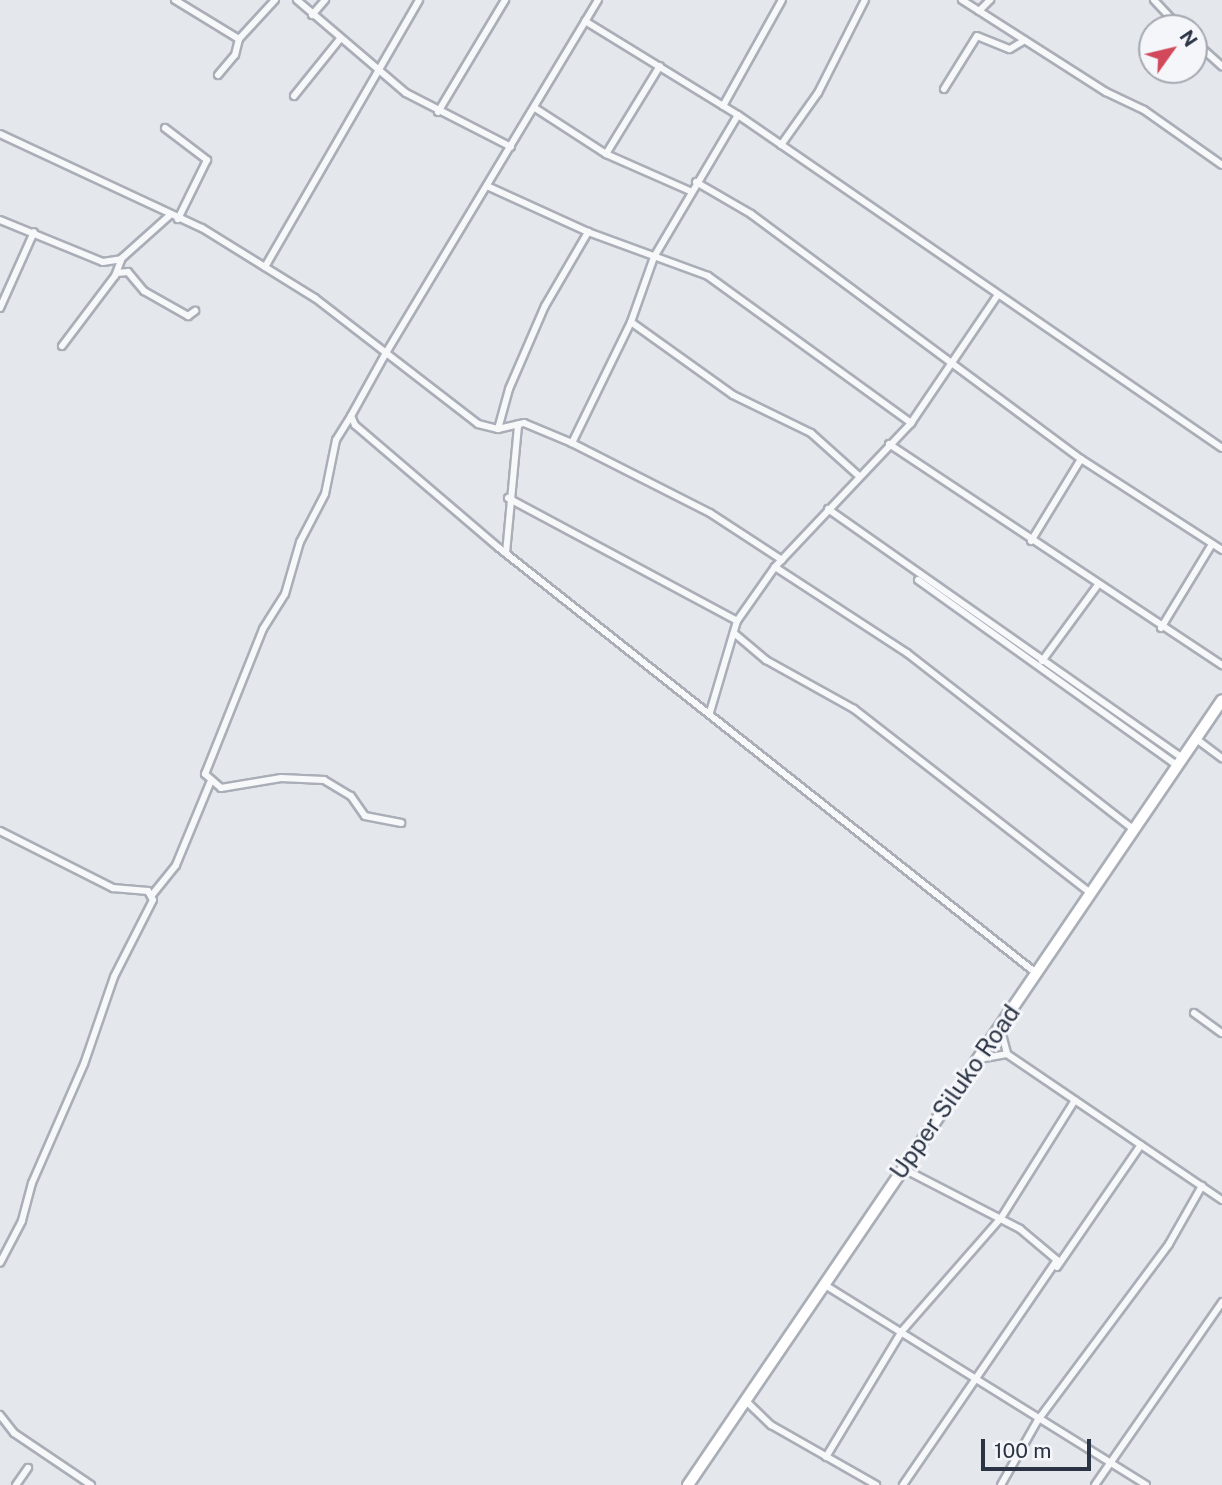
<!DOCTYPE html>
<style>
body{margin:0}
#map{position:relative;width:1222px;height:1485px;overflow:hidden;background:#e4e7ec;font-family:"Public Sans",sans-serif}
div>[style]{position:absolute}
.roads{filter:drop-shadow(2px 0 #a9aeb7) drop-shadow(-2px 0 #a9aeb7) drop-shadow(0 2px #a9aeb7) drop-shadow(0 -2px #a9aeb7)}
.street>*{height:6px;margin:-3px;padding:0 3px;transform-origin:3px;border-radius:3px;background:#f7f8fa}
.primary>*{height:10px;margin:-5px;padding:0 5px;transform-origin:5px;border-radius:5px;background:#fff}
span{translate:-50% -50%;white-space:nowrap;text-align:center;line-height:1.15;-webkit-text-stroke:6px #f4f6f9;paint-order:stroke}
.street-label{font-size:24px;color:#2b3445}
.north{position:absolute;left:1138px;top:14px;width:70px;height:70px;box-sizing:border-box;background:#f4f6f9;border:2px solid #a4a8b1;border-radius:50%;rotate:56deg;font-size:19px;font-weight:700;line-height:28px;text-align:center;color:#2b3445}
.north::after{content:'';display:block;margin:auto;width:24px;height:32px;background:#d1495b;clip-path:polygon(50% 0,100% 100%,50% 72%,0 100%)}
.scale{position:absolute;left:981px;top:1439px;width:110px;height:32px;box-sizing:border-box;border:4px solid #2b3445;border-top:0;padding-left:9px;font-size:21px;line-height:24px;white-space:nowrap;color:#2b3445;-webkit-text-stroke:5px #f4f6f9;paint-order:stroke}
</style>
<div id="map">
<div class="roads">
<div class="street">
<div style="left:175px;top:0;width:75px;rotate:31.4deg"></div>
<div style="left:239px;top:39px;width:53px;rotate:-47.3deg"></div>
<div style="left:297px;top:0;width:143px;rotate:40.5deg"></div>
<div style="left:406px;top:93px;width:118px;rotate:27.2deg"></div>
<div style="left:598px;top:0;width:410px;rotate:121deg"></div>
<div style="left:387px;top:351px;width:74px;rotate:119deg"></div>
<div style="left:351px;top:416px;width:10px;rotate:66deg"></div>
<div style="left:355px;top:425px;width:189px;rotate:40.5deg"></div>
<div style="left:499px;top:548px;width:685px;rotate:38.36deg"></div>
<div style="left:962px;top:0;width:171px;rotate:32.6deg"></div>
<div style="left:1106px;top:92px;width:42px;rotate:25.3deg"></div>
<div style="left:1144px;top:110px;width:95px;rotate:35.2deg"></div>
<div style="left:1154px;top:0;width:38px;rotate:47deg"></div>
<div style="left:979px;top:11px;width:16px;rotate:-45deg"></div>
<div style="left:312px;top:15px;width:20px;rotate:-49deg"></div>
<div style="left:585px;top:21px;width:180px;rotate:31.6deg"></div>
<div style="left:738px;top:115px;width:587px;rotate:34.53deg"></div>
<div style="left:1194px;top:41px;width:38px;rotate:42deg"></div>
<div style="left:218px;top:75px;width:26px;rotate:-50deg"></div>
<div style="left:235px;top:55px;width:16px;rotate:-76deg"></div>
<div style="left:944px;top:89px;width:62px;rotate:-58.1deg"></div>
<div style="left:977px;top:36px;width:35px;rotate:22deg"></div>
<div style="left:1010px;top:49px;width:17px;rotate:-31deg"></div>
<div style="left:294px;top:96px;width:73px;rotate:-51.1deg"></div>
<div style="left:723px;top:106px;width:121px;rotate:-60.9deg"></div>
<div style="left:535px;top:108px;width:85px;rotate:32.9deg"></div>
<div style="left:606px;top:154px;width:92px;rotate:23.8deg"></div>
<div style="left:438px;top:112px;width:131px;rotate:-59.1deg"></div>
<div style="left:738px;top:115px;width:165px;rotate:120.6deg"></div>
<div style="left:654px;top:257px;width:69px;rotate:109.5deg"></div>
<div style="left:631px;top:322px;width:135px;rotate:116deg"></div>
<div style="left:572px;top:443px;width:155px;rotate:26.9deg"></div>
<div style="left:710px;top:513px;width:86px;rotate:33.1deg"></div>
<div style="left:165px;top:128px;width:53px;rotate:37.3deg"></div>
<div style="left:207px;top:160px;width:66px;rotate:116.2deg"></div>
<div style="left:0;top:134px;width:223px;rotate:25deg"></div>
<div style="left:202px;top:228px;width:133px;rotate:31.8deg"></div>
<div style="left:315px;top:298px;width:206px;rotate:37.7deg"></div>
<div style="left:478px;top:424px;width:21px;rotate:14deg"></div>
<div style="left:498px;top:429px;width:27px;rotate:-13deg"></div>
<div style="left:524px;top:423px;width:52px;rotate:22.6deg"></div>
<div style="left:781px;top:145px;width:64px;rotate:-54.6deg"></div>
<div style="left:818px;top:93px;width:104px;rotate:-63.2deg"></div>
<div style="left:606px;top:154px;width:103px;rotate:-58.5deg"></div>
<div style="left:696px;top:182px;width:64px;rotate:30.2deg"></div>
<div style="left:751px;top:214px;width:411px;rotate:36.6deg"></div>
<div style="left:1081px;top:459px;width:168px;rotate:32.8deg"></div>
<div style="left:487px;top:186px;width:111px;rotate:24.5deg"></div>
<div style="left:0;top:220px;width:111px;rotate:22.2deg"></div>
<div style="left:103px;top:262px;width:18px;rotate:-9deg"></div>
<div style="left:265px;top:267px;width:308px;rotate:-60deg"></div>
<div style="left:117px;top:273px;width:11px;rotate:-5deg"></div>
<div style="left:128px;top:272px;width:25px;rotate:50deg"></div>
<div style="left:144px;top:291px;width:51px;rotate:29.6deg"></div>
<div style="left:188px;top:316px;width:9px;rotate:-36deg"></div>
<div style="left:0;top:308px;width:83px;rotate:-65.9deg"></div>
<div style="left:631px;top:322px;width:125px;rotate:35.6deg"></div>
<div style="left:733px;top:395px;width:87px;rotate:26deg"></div>
<div style="left:811px;top:433px;width:64px;rotate:41.9deg"></div>
<div style="left:62px;top:346px;width:88px;rotate:-52.9deg"></div>
<div style="left:115px;top:276px;width:19px;rotate:-69deg"></div>
<div style="left:122px;top:258px;width:63px;rotate:-41.8deg"></div>
<div style="left:351px;top:416px;width:28px;rotate:122deg"></div>
<div style="left:336px;top:440px;width:55px;rotate:101.5deg"></div>
<div style="left:325px;top:494px;width:54px;rotate:117.5deg"></div>
<div style="left:300px;top:542px;width:54px;rotate:106.1deg"></div>
<div style="left:285px;top:594px;width:41px;rotate:122.2deg"></div>
<div style="left:263px;top:629px;width:156px;rotate:111.8deg"></div>
<div style="left:205px;top:774px;width:21px;rotate:41deg"></div>
<div style="left:221px;top:788px;width:61px;rotate:-9.5deg"></div>
<div style="left:281px;top:778px;width:43px;rotate:2.7deg"></div>
<div style="left:324px;top:780px;width:31px;rotate:31deg"></div>
<div style="left:351px;top:796px;width:24px;rotate:55deg"></div>
<div style="left:365px;top:816px;width:37px;rotate:11deg"></div>
<div style="left:498px;top:429px;width:41px;rotate:-74.6deg"></div>
<div style="left:509px;top:389px;width:90px;rotate:-66.6deg"></div>
<div style="left:545px;top:306px;width:86px;rotate:-59.8deg"></div>
<div style="left:588px;top:232px;width:128px;rotate:20.1deg"></div>
<div style="left:708px;top:276px;width:251px;rotate:35.9deg"></div>
<div style="left:889px;top:444px;width:400px;rotate:33.6deg"></div>
<div style="left:508px;top:498px;width:260px;rotate:28.2deg"></div>
<div style="left:737px;top:621px;width:95px;rotate:106.5deg"></div>
<div style="left:828px;top:509px;width:431px;rotate:35.1deg"></div>
<div style="left:1031px;top:541px;width:96px;rotate:-58.6deg"></div>
<div style="left:506px;top:553px;width:129px;rotate:-84.6deg"></div>
<div style="left:775px;top:567px;width:158px;rotate:33.1deg"></div>
<div style="left:907px;top:653px;width:285px;rotate:37.9deg"></div>
<div style="left:918px;top:580px;width:317px;rotate:35.6deg"></div>
<div style="left:737px;top:621px;width:66px;rotate:-54.9deg"></div>
<div style="left:775px;top:567px;width:198px;rotate:-46.6deg"></div>
<div style="left:911px;top:423px;width:153px;rotate:-55.9deg"></div>
<div style="left:1161px;top:628px;width:98px;rotate:-58.7deg"></div>
<div style="left:734px;top:633px;width:42px;rotate:40.2deg"></div>
<div style="left:766px;top:660px;width:101px;rotate:29.1deg"></div>
<div style="left:854px;top:709px;width:296px;rotate:37.9deg"></div>
<div style="left:1042px;top:661px;width:93px;rotate:-53.7deg"></div>
<div style="left:1195px;top:738px;width:34px;rotate:37deg"></div>
<div style="left:0;top:831px;width:127px;rotate:26.8deg"></div>
<div style="left:113px;top:888px;width:35px;rotate:5deg"></div>
<div style="left:148px;top:891px;width:10px;rotate:61deg"></div>
<div style="left:153px;top:900px;width:86px;rotate:116.9deg"></div>
<div style="left:114px;top:977px;width:92px;rotate:109deg"></div>
<div style="left:84px;top:1064px;width:130px;rotate:113.6deg"></div>
<div style="left:32px;top:1183px;width:39px;rotate:105deg"></div>
<div style="left:22px;top:1221px;width:47px;rotate:117.6deg"></div>
<div style="left:152px;top:895px;width:38px;rotate:-51deg"></div>
<div style="left:176px;top:865px;width:89px;rotate:-67.5deg"></div>
<div style="left:1194px;top:1013px;width:34px;rotate:36deg"></div>
<div style="left:1000px;top:1027px;width:28px;rotate:75deg"></div>
<div style="left:1007px;top:1054px;width:260px;rotate:34.2deg"></div>
<div style="left:979px;top:1059px;width:28px;rotate:-10deg"></div>
<div style="left:902px;top:1168px;width:133px;rotate:27.3deg"></div>
<div style="left:1020px;top:1229px;width:48px;rotate:40deg"></div>
<div style="left:1057px;top:1260px;width:273px;rotate:124.4deg"></div>
<div style="left:1057px;top:1267px;width:148px;rotate:-55.5deg"></div>
<div style="left:825px;top:1285px;width:378px;rotate:31.9deg"></div>
<div style="left:746px;top:1401px;width:35px;rotate:44deg"></div>
<div style="left:771px;top:1425px;width:121px;rotate:29.7deg"></div>
<div style="left:0;top:1415px;width:23px;rotate:52deg"></div>
<div style="left:14px;top:1433px;width:93px;rotate:34deg"></div>
<div style="left:826px;top:1457px;width:147px;rotate:-58.9deg"></div>
<div style="left:902px;top:1331px;width:150px;rotate:-48.8deg"></div>
<div style="left:1001px;top:1218px;width:139px;rotate:-57.9deg"></div>
<div style="left:16px;top:1485px;width:21px;rotate:-55deg"></div>
<div style="left:1001px;top:1485px;width:75px;rotate:-60.4deg"></div>
<div style="left:1038px;top:1420px;width:219px;rotate:-53.3deg"></div>
<div style="left:1169px;top:1244px;width:67px;rotate:-60.4deg"></div>
<div style="left:1095px;top:1485px;width:223px;rotate:-55.2deg"></div>
</div>
<div class="primary">
<div style="left:688px;top:1485px;width:949px;rotate:-55.77deg"></div>
</div>
</div>
<div class="street-label">
<span style="left:955px;top:1092px;rotate:-55deg">Upper Siluko Road</span>
</div>
<div class="north">N</div>
<div class="scale">100 m</div>
</div>
